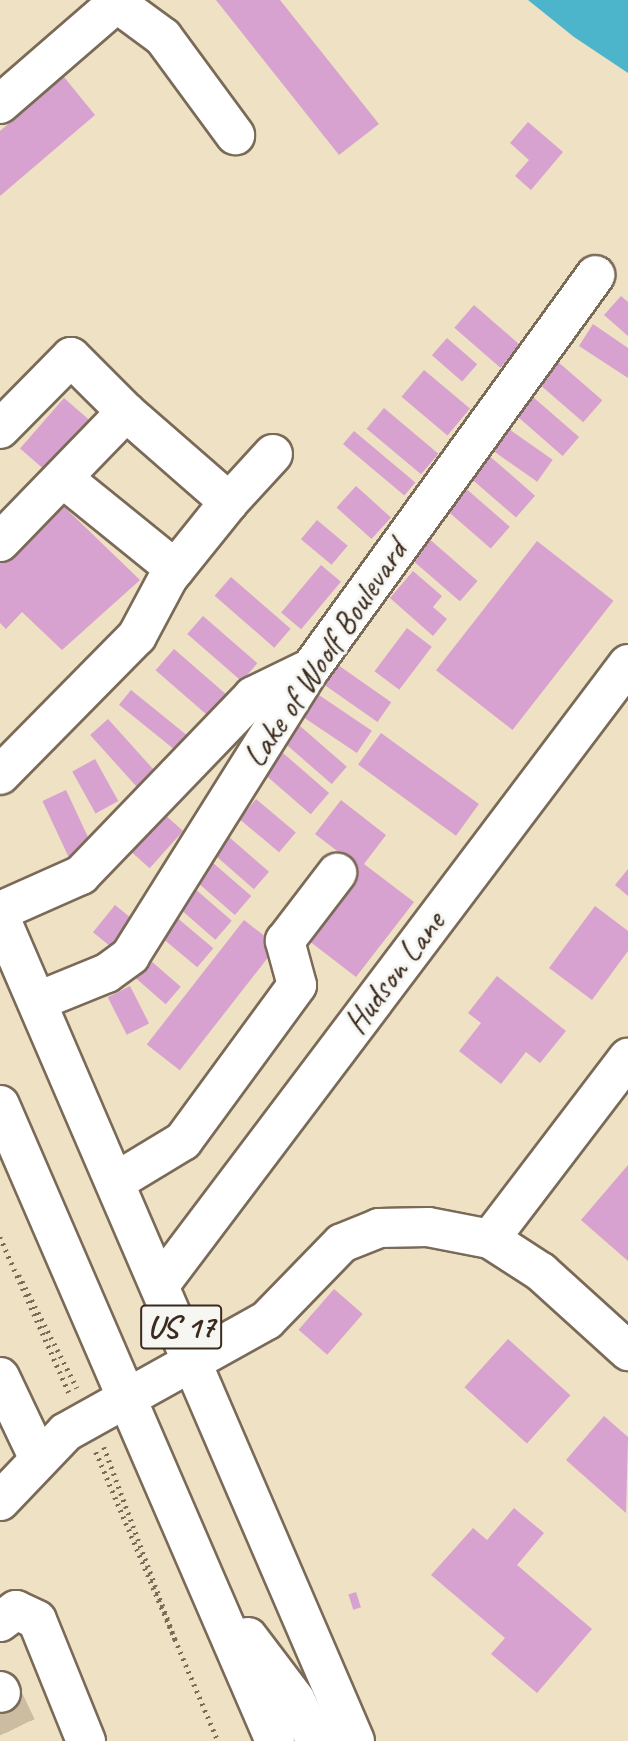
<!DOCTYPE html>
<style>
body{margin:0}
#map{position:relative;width:628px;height:1741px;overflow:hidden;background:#efe1c3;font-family:Caveat,sans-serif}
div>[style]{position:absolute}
.water>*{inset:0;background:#4db5cb}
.building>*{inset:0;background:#d7a2cf;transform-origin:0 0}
.minor-tunnel>*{height:38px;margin-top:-19px;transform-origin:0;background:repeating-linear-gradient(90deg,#cbbca2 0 38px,transparent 0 57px)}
.path>*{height:4.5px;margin-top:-2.25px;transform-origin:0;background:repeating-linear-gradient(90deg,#7a6a58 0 2px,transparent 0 7px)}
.roads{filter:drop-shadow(2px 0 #7a6a58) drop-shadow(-2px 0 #7a6a58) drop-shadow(0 2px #7a6a58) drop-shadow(0 -2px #7a6a58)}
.minor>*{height:38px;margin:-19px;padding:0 19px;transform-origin:19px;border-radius:19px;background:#fff}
.major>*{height:38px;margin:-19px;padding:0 19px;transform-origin:19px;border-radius:19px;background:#fff}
span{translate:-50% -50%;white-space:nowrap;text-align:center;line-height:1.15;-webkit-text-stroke:6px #f6f6f2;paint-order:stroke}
.shield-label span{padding:2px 5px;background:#f6f6f2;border:2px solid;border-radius:5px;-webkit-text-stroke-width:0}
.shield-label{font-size:32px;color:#3b2a1e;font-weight:700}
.street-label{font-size:33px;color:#3b2a1e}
</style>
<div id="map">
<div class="water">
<div style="clip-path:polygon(528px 0,628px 0,628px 73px,574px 37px)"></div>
</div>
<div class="building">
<div style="clip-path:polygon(216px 0,280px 0,379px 124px,339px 155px)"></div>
<div style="clip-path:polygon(64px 77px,95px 115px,0 196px,0 131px)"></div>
<div style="clip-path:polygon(528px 122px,563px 152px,531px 190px,515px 176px,529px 160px,510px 143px)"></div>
<div style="clip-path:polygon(621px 296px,628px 302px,628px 336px,604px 315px)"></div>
<div style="left:474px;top:305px;width:61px;height:30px;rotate:41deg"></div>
<div style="clip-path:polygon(593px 324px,628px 348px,628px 378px,579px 346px)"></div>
<div style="left:447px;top:338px;width:40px;height:23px;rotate:41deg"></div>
<div style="left:557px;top:361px;width:60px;height:29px;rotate:41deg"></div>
<div style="left:424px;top:370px;width:60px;height:35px;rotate:40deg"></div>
<div style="left:533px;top:397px;width:61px;height:25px;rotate:41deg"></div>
<div style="left:64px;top:398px;width:40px;height:67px;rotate:41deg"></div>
<div style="left:384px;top:408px;width:71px;height:27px;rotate:40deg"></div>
<div style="left:506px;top:427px;width:57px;height:27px;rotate:35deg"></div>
<div style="left:354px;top:431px;width:80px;height:17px;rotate:40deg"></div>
<div style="left:486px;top:453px;width:65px;height:29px;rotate:41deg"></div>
<div style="left:356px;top:486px;width:47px;height:29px;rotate:42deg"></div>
<div style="left:463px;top:486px;width:62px;height:29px;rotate:41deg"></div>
<div style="clip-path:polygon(57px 500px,140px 580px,62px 650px,22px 612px,6px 629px,0 623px,0 558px)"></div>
<div style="left:317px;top:520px;width:40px;height:25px;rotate:40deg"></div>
<div style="left:427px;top:537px;width:67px;height:27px;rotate:41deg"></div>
<div style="left:537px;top:541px;width:97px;height:164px;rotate:38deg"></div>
<div style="left:321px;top:565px;width:26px;height:62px;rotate:40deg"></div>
<div style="clip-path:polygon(413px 571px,442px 596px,433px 607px,447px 619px,433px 636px,390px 598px)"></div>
<div style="left:231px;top:577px;width:79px;height:25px;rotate:41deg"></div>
<div style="left:203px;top:616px;width:72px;height:24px;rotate:41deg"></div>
<div style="left:407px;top:628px;width:31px;height:54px;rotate:37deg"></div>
<div style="left:174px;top:649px;width:69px;height:28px;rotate:41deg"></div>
<div style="left:338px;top:665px;width:65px;height:24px;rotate:35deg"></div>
<div style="left:131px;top:690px;width:76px;height:19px;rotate:39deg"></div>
<div style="left:313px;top:691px;width:71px;height:27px;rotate:34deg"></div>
<div style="left:108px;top:719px;width:72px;height:24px;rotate:48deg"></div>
<div style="left:300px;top:726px;width:62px;height:23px;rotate:41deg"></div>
<div style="left:381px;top:733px;width:121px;height:39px;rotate:36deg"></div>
<div style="left:283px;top:753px;width:61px;height:28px;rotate:41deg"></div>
<div style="left:95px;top:759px;width:48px;height:26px;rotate:61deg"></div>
<div style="left:66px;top:790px;width:63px;height:26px;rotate:65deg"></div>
<div style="left:256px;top:799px;width:52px;height:26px;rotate:40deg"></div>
<div style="clip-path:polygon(341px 800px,386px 835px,364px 864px,414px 902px,356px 977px,304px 937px,358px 867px,315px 834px)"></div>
<div style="left:163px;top:813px;width:27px;height:50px;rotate:42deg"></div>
<div style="left:229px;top:837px;width:53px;height:23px;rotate:41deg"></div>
<div style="left:212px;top:862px;width:52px;height:25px;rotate:41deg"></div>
<div style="clip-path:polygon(628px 869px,628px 896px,615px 885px)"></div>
<div style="left:194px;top:888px;width:50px;height:25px;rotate:41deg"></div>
<div style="left:115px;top:905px;width:27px;height:35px;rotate:39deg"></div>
<div style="clip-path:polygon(595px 906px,628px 931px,628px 951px,592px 1000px,549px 968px)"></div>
<div style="left:175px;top:916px;width:50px;height:25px;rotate:40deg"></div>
<div style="left:244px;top:920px;width:42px;height:158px;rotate:38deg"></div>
<div style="left:143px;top:954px;width:50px;height:23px;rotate:41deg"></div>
<div style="clip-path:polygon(497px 976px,566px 1031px,540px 1063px,526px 1052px,501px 1084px,459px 1051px,481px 1023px,468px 1013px)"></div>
<div style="left:130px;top:986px;width:42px;height:25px;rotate:63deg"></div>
<div style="clip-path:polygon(628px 1165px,628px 1261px,581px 1220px)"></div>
<div style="left:334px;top:1289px;width:38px;height:54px;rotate:41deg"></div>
<div style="left:508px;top:1339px;width:84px;height:65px;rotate:42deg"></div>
<div style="clip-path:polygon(604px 1416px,628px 1437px,626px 1513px,566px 1460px)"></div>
<div style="clip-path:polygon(514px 1508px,544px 1533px,517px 1565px,592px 1629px,537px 1693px,491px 1654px,505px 1638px,431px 1575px,473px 1528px,487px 1540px)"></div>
<div style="left:356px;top:1592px;width:16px;height:8px;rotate:72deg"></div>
</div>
<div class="minor-tunnel">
<div style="left:1px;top:1693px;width:53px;rotate:64.4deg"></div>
</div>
<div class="path">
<div style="left:0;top:1237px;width:171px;rotate:66.1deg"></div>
<div style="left:19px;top:1275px;width:127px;rotate:62.8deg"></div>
<div style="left:104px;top:1447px;width:205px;rotate:69.7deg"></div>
<div style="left:96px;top:1452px;width:314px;rotate:67.1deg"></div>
</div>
<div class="roads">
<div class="minor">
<div style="left:118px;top:4px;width:56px;rotate:36.3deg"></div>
<div style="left:163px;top:37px;width:122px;rotate:53.7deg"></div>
<div style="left:0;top:104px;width:159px;rotate:-40.9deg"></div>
<div style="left:0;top:429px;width:101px;rotate:-45.4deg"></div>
<div style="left:71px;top:357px;width:78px;rotate:45deg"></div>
<div style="left:64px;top:479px;width:143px;rotate:39deg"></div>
<div style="left:229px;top:502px;width:65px;rotate:-47.5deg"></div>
<div style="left:0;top:542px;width:181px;rotate:-45.9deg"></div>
<div style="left:126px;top:412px;width:137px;rotate:41.1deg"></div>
<div style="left:229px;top:502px;width:97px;rotate:128.8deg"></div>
<div style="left:168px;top:578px;width:66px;rotate:118.1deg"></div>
<div style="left:137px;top:636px;width:195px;rotate:134.6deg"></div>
<div style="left:0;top:911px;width:89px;rotate:-24deg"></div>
<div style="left:81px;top:875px;width:248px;rotate:-46.1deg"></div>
<div style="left:253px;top:696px;width:64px;rotate:-25.8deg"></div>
<div style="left:38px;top:1001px;width:74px;rotate:-22.1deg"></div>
<div style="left:107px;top:973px;width:29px;rotate:-36deg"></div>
<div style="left:130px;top:956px;width:340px;rotate:-57.9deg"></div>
<div style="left:311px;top:668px;width:485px;rotate:-54.1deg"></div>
<div style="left:117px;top:1181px;width:77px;rotate:-31.2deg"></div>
<div style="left:183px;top:1141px;width:193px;rotate:-53.8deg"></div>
<div style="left:297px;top:985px;width:46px;rotate:-105.3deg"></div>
<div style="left:285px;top:941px;width:86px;rotate:-52.6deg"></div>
<div style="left:490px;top:1239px;width:228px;rotate:-52.7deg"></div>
<div style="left:162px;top:1282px;width:774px;rotate:-52.98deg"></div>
<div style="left:0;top:1377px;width:89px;rotate:64.6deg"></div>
<div style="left:0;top:1501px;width:95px;rotate:-46.3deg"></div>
<div style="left:66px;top:1432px;width:230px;rotate:-29.1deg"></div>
<div style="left:267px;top:1320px;width:107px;rotate:-45.8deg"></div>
<div style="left:342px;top:1243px;width:40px;rotate:-22deg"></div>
<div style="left:379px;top:1228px;width:49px;rotate:-1.2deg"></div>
<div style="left:428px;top:1227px;width:63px;rotate:11deg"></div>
<div style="left:490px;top:1239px;width:61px;rotate:32.9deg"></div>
<div style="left:541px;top:1272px;width:118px;rotate:42.2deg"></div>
<div style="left:0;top:1622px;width:20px;rotate:-37deg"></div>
<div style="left:16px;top:1610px;width:23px;rotate:25deg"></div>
<div style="left:37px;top:1620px;width:131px;rotate:68deg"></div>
<div style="left:0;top:1691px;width:2px;rotate:63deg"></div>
</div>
<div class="major">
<div style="left:0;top:917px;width:897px;rotate:66.69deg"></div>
<div style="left:0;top:1105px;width:693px;rotate:66.62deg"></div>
<div style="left:248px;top:1637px;width:78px;rotate:52.8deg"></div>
<div style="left:295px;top:1699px;width:47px;rotate:63.4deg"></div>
</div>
</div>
<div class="shield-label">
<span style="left:181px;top:1327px">US 17</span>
</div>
<div class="street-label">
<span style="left:326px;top:654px;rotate:-56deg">Lake of Woolf Boulevard</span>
<span style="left:395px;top:973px;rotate:-53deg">Hudson Lane</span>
</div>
</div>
